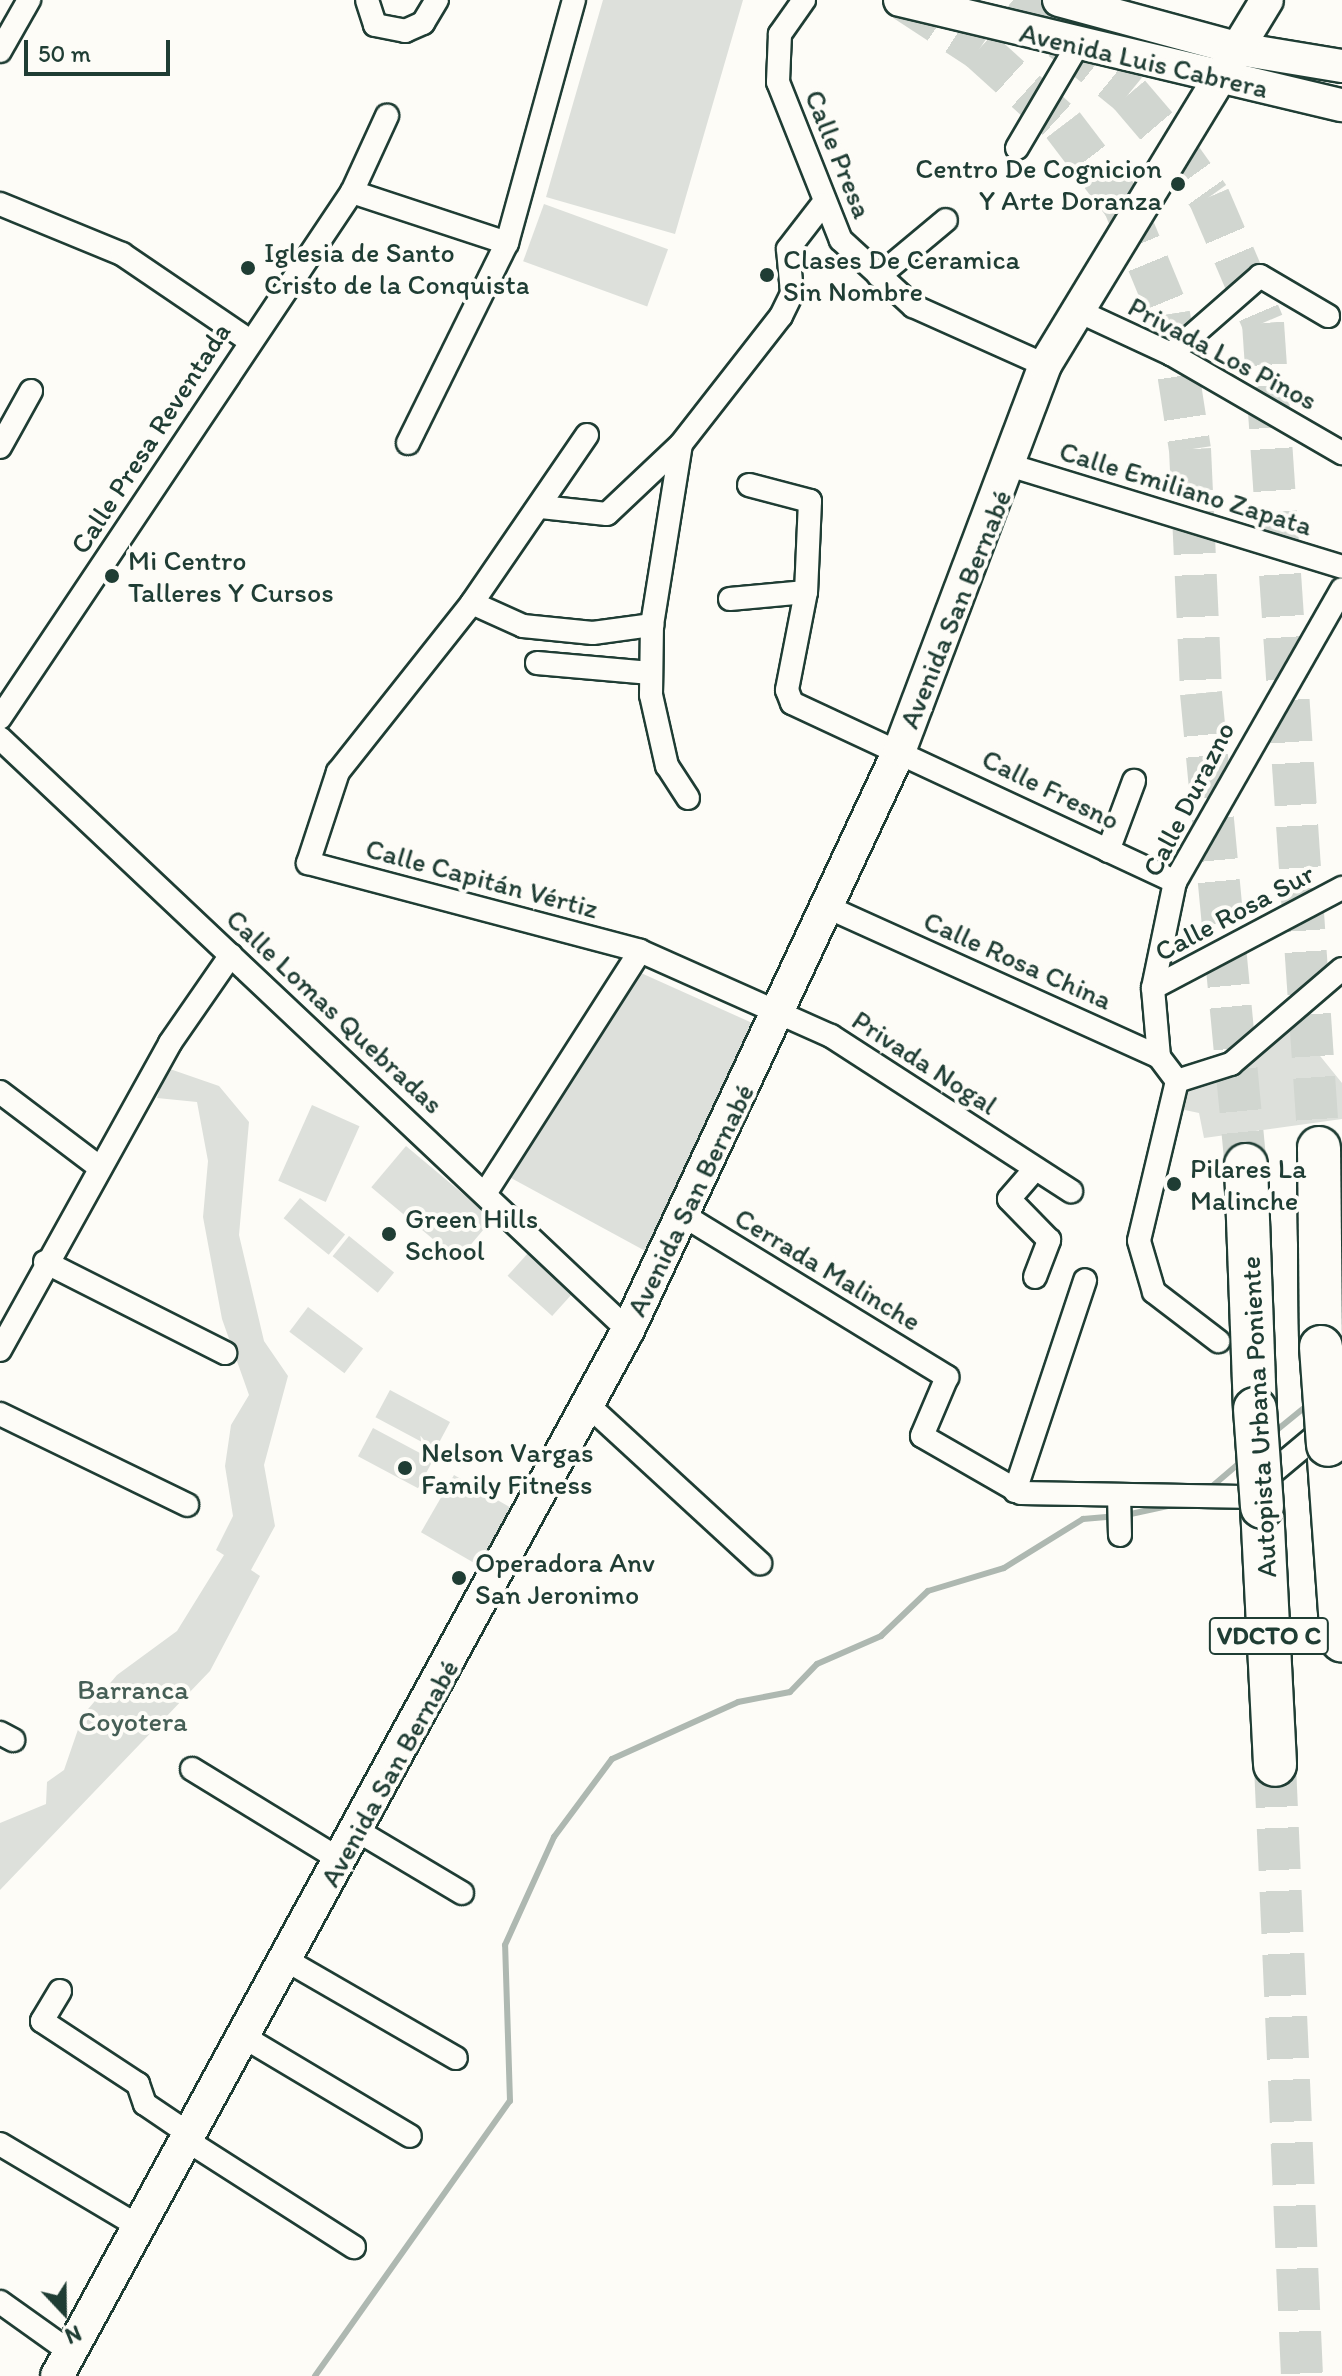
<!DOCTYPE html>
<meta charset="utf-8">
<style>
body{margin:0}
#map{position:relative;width:1342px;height:2376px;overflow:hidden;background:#fdfcf7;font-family:Itim,sans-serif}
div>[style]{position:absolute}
.green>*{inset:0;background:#dde0db;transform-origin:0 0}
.stream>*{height:6px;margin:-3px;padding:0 3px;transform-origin:3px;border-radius:3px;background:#aeb8b1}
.highway-tunnel>*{height:42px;margin-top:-21px;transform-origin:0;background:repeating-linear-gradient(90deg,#d1d6d0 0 42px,transparent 0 63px)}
.roads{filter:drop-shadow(2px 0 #1f3d34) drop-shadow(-2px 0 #1f3d34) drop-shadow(0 2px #1f3d34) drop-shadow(0 -2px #1f3d34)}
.street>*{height:22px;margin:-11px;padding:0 11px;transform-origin:11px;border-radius:11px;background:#fdfcf7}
.secondary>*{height:32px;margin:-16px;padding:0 16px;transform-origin:16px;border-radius:16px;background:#fdfcf7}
.highway>*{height:42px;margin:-21px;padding:0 21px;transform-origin:21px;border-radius:21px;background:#fdfcf7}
.bridges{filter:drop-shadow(2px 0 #1f3d34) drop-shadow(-2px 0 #1f3d34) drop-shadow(0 2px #1f3d34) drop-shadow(0 -2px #1f3d34)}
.highway-bridge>*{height:42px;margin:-21px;padding:0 21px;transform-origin:21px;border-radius:21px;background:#fdfcf7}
.dots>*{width:22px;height:22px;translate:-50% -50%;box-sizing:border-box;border:4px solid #fdfcf7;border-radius:50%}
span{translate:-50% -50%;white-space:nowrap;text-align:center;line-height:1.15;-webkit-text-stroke:8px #fdfcf7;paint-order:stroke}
.shield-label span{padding:2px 6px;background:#fdfcf7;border:2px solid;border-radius:6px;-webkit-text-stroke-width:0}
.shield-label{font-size:26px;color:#1f3d34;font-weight:700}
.street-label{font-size:28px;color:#1f3d34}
.poi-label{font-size:28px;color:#1f3d34}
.right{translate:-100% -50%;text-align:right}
.left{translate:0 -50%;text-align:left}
.park-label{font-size:28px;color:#455e55}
.north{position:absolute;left:24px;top:2272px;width:80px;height:80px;-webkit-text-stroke:6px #fdfcf7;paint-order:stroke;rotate:158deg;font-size:22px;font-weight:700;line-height:32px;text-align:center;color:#1f3d34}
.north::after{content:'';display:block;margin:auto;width:28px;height:36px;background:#1f3d34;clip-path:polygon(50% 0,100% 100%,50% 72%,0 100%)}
.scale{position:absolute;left:24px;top:40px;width:146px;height:36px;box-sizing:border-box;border:4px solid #1f3d34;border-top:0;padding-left:10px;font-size:24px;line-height:28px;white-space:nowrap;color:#1f3d34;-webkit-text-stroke:6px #fdfcf7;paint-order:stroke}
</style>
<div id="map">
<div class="green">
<div style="clip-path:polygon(603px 0,743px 0,675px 234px,546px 197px)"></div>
<div style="left:544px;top:204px;width:132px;height:61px;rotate:20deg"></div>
<div style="clip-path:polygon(641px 973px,759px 1026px,649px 1253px,511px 1178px)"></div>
<div style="clip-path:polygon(1295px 1025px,1342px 1083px,1342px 1119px,1204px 1138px,1199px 1113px,1180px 1109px,1181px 1087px,1214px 1080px)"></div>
<div style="clip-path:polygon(167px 1068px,219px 1086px,249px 1122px,239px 1235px,264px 1341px,288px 1376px,264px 1465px,275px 1526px,251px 1570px,260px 1576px,210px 1671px,0 1890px,0 1823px,46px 1804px,47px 1782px,64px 1770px,83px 1715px,117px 1675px,177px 1631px,224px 1555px,216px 1550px,233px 1516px,225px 1466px,231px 1425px,249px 1395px,222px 1319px,203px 1217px,208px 1161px,197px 1102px,157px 1098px)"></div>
<div style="left:312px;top:1105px;width:52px;height:83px;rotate:24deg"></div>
<div style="left:406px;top:1146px;width:113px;height:54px;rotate:40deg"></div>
<div style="left:300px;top:1198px;width:58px;height:26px;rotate:39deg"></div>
<div style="left:349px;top:1236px;width:58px;height:26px;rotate:39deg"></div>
<div style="left:529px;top:1252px;width:60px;height:32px;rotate:42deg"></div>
<div style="left:308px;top:1307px;width:69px;height:31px;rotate:37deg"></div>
<div style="left:390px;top:1390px;width:68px;height:31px;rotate:28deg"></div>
<div style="left:373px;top:1428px;width:68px;height:32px;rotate:28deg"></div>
<div style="left:454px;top:1475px;width:69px;height:66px;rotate:30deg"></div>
</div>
<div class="stream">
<div style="left:1272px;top:1434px;width:49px;rotate:-39.2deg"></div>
<div style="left:1209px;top:1489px;width:45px;rotate:-40.5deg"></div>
<div style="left:1126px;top:1515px;width:52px;rotate:-12.2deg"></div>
<div style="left:315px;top:2376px;width:337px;rotate:-54.7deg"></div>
<div style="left:510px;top:2101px;width:156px;rotate:-91.8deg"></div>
<div style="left:505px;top:1945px;width:119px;rotate:-65.6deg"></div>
<div style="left:554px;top:1837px;width:97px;rotate:-53.4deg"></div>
<div style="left:612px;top:1759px;width:138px;rotate:-24.3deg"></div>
<div style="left:738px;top:1702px;width:53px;rotate:-10.9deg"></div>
<div style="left:790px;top:1692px;width:39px;rotate:-46deg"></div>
<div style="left:817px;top:1664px;width:70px;rotate:-23.6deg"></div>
<div style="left:881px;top:1636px;width:65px;rotate:-43.8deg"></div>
<div style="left:928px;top:1591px;width:79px;rotate:-16.8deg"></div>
<div style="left:1004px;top:1568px;width:93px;rotate:-31.8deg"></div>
<div style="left:1083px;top:1519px;width:32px;rotate:-5deg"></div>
</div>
<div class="highway-tunnel">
<div style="left:904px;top:0;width:90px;rotate:33.2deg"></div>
<div style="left:979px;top:49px;width:113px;rotate:42.1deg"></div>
<div style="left:1063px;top:125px;width:101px;rotate:52.7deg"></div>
<div style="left:1124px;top:205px;width:118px;rotate:67.6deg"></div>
<div style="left:1169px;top:314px;width:137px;rotate:81.2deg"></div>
<div style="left:1190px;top:449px;width:244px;rotate:87.4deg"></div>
<div style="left:1201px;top:693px;width:474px;rotate:84.6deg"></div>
<div style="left:1013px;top:0;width:149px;rotate:39deg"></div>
<div style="left:1129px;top:94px;width:62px;rotate:49.6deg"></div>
<div style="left:1169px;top:141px;width:69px;rotate:54.5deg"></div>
<div style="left:1209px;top:197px;width:137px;rotate:66.8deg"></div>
<div style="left:1263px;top:323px;width:827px;rotate:86.12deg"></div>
<div style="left:1275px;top:1765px;width:612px;rotate:87.47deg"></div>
</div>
<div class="roads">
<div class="street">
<div style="left:367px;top:0;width:26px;rotate:72deg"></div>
<div style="left:375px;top:25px;width:31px;rotate:11deg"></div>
<div style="left:405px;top:31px;width:20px;rotate:-24deg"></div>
<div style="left:423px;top:23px;width:27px;rotate:-59deg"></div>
<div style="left:804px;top:0;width:42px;rotate:125.2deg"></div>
<div style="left:780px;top:34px;width:48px;rotate:92.4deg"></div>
<div style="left:778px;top:82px;width:170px;rotate:68.3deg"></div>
<div style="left:841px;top:240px;width:98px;rotate:42.5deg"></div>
<div style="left:913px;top:306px;width:145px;rotate:24.1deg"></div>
<div style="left:0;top:51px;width:59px;rotate:-60.4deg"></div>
<div style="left:1017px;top:148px;width:118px;rotate:-59.5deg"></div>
<div style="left:352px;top:192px;width:163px;rotate:18.2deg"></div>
<div style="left:0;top:204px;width:132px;rotate:22.3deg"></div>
<div style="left:122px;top:254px;width:155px;rotate:34.2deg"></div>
<div style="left:879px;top:276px;width:87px;rotate:-39.9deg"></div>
<div style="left:1074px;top:309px;width:107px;rotate:24.9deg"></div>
<div style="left:1171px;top:354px;width:198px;rotate:30.1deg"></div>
<div style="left:1171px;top:354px;width:118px;rotate:-41.2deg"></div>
<div style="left:1260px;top:276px;width:79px;rotate:30.5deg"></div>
<div style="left:587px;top:435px;width:204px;rotate:124.4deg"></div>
<div style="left:472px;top:603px;width:216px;rotate:128.4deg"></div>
<div style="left:338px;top:772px;width:96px;rotate:108.2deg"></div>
<div style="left:308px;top:863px;width:343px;rotate:14.8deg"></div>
<div style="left:640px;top:951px;width:209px;rotate:24deg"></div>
<div style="left:831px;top:1036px;width:286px;rotate:32.9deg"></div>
<div style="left:408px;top:443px;width:223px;rotate:-63.7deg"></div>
<div style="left:507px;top:243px;width:252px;rotate:-74.6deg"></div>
<div style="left:0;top:447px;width:64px;rotate:-61deg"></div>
<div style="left:1012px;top:466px;width:345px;rotate:17deg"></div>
<div style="left:749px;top:485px;width:63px;rotate:14.7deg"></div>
<div style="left:810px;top:501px;width:91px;rotate:92.5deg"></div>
<div style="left:806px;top:592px;width:100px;rotate:101deg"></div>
<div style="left:787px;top:690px;width:14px;rotate:69deg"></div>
<div style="left:792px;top:703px;width:423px;rotate:25deg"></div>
<div style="left:541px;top:507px;width:66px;rotate:6.1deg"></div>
<div style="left:607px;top:514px;width:102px;rotate:-43.4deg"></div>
<div style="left:730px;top:599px;width:76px;rotate:-5.3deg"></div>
<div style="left:472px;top:603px;width:56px;rotate:24.3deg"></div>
<div style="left:523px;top:626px;width:70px;rotate:5.7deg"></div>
<div style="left:593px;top:633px;width:60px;rotate:-7.7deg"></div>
<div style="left:537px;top:663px;width:114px;rotate:5deg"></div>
<div style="left:0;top:718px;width:633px;rotate:-56.21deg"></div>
<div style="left:352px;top:192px;width:84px;rotate:-65.3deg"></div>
<div style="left:0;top:738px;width:863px;rotate:43.31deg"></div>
<div style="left:688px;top:798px;width:38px;rotate:-123deg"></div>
<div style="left:667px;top:766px;width:73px;rotate:-102.7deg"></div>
<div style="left:651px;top:695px;width:70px;rotate:-89.2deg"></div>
<div style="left:652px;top:625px;width:183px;rotate:-80.9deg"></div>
<div style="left:681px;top:444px;width:162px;rotate:-52deg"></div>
<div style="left:781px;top:316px;width:25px;rotate:-64deg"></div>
<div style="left:792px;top:293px;width:44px;rotate:-95.2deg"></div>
<div style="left:788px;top:249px;width:56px;rotate:-52.3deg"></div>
<div style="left:1108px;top:851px;width:75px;rotate:-69.6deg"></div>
<div style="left:825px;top:906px;width:367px;rotate:24.3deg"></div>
<div style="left:1159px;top:1057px;width:30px;rotate:53deg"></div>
<div style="left:1153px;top:988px;width:214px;rotate:-27.9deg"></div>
<div style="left:1159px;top:1057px;width:69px;rotate:-95deg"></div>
<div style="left:1153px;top:988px;width:108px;rotate:-78.3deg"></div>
<div style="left:1175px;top:882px;width:337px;rotate:-60.3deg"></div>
<div style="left:1177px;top:1081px;width:164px;rotate:103.4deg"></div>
<div style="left:1139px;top:1241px;width:53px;rotate:73.6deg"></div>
<div style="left:1154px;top:1292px;width:81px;rotate:37.4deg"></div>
<div style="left:1177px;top:1081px;width:57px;rotate:-17.5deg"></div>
<div style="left:1231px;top:1064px;width:146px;rotate:-40.6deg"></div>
<div style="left:0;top:1092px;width:123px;rotate:37.1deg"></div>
<div style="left:486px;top:1192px;width:286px;rotate:-57.4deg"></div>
<div style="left:678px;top:1212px;width:316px;rotate:31.5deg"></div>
<div style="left:947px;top:1377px;width:64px;rotate:113deg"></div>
<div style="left:922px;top:1436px;width:114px;rotate:29.9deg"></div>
<div style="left:1021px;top:1493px;width:222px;rotate:1deg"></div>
<div style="left:1243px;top:1497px;width:111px;rotate:-39.9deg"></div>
<div style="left:45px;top:1262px;width:202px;rotate:26.8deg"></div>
<div style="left:1035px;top:1277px;width:40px;rotate:-69deg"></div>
<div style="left:1049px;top:1240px;width:57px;rotate:-134.3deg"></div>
<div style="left:1009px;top:1199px;width:40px;rotate:-49deg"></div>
<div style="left:0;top:1350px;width:351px;rotate:-61deg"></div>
<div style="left:170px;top:1043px;width:107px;rotate:-55.3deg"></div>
<div style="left:588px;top:1405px;width:234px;rotate:42.6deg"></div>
<div style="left:0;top:1414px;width:208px;rotate:25.9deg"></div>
<div style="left:1015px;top:1491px;width:222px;rotate:-71.6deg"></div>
<div style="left:1119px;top:1495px;width:40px;rotate:88.6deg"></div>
<div style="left:0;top:1733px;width:15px;rotate:28deg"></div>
<div style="left:192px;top:1769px;width:176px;rotate:31.5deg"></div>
<div style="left:358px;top:1831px;width:121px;rotate:30.8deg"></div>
<div style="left:286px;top:1960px;width:196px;rotate:30deg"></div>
<div style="left:60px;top:1991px;width:35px;rotate:121deg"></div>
<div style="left:42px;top:2021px;width:115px;rotate:33.3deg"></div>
<div style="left:138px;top:2084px;width:21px;rotate:71deg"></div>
<div style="left:145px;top:2104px;width:55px;rotate:34deg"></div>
<div style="left:244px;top:2037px;width:193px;rotate:30.8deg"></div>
<div style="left:188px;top:2141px;width:197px;rotate:32.6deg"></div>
<div style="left:0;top:2144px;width:163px;rotate:30.7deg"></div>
<div style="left:0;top:2302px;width:86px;rotate:35.5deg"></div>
</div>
<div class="secondary">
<div style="left:900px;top:0;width:454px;rotate:13.4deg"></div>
<div style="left:1059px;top:0;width:187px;rotate:15.2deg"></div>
<div style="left:1239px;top:49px;width:104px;rotate:9.4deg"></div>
<div style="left:57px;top:2376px;width:1192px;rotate:-61.37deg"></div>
<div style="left:628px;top:1330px;width:642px;rotate:-64.91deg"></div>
<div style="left:900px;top:749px;width:410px;rotate:-69.3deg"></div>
<div style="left:1045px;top:365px;width:427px;rotate:-58.7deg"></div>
</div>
<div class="highway">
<div style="left:1319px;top:1148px;width:199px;rotate:89.4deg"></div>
<div style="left:1246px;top:1165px;width:244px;rotate:87.9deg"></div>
<div style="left:1328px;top:1445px;width:196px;rotate:85.9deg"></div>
<div style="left:1262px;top:1507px;width:258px;rotate:87.1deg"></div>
</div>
</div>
<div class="bridges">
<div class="highway-bridge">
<div style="left:1321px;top:1347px;width:98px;rotate:85.9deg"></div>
<div style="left:1255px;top:1409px;width:98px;rotate:85.9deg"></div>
</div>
</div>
<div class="dots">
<div style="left:1178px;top:184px;background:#1f3d34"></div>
<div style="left:248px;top:268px;background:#1f3d34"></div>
<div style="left:767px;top:275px;background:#1f3d34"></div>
<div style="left:112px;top:576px;background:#1f3d34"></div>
<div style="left:1174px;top:1184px;background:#1f3d34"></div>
<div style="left:389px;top:1234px;background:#1f3d34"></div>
<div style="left:405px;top:1468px;background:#1f3d34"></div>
<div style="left:459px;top:1578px;background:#1f3d34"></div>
</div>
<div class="shield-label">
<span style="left:1269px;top:1636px">VDCTO C</span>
</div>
<div class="street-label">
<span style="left:1144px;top:60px;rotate:13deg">Avenida Luis Cabrera</span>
<span style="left:839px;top:154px;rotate:68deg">Calle Presa</span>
<span style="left:1223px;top:353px;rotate:28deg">Privada Los Pinos</span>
<span style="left:150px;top:438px;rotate:-57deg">Calle Presa Reventada</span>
<span style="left:1186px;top:488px;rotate:17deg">Calle Emiliano Zapata</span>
<span style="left:955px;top:609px;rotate:-68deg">Avenida San Bernabé</span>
<span style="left:1051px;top:789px;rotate:26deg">Calle Fresno</span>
<span style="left:1188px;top:799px;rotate:-63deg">Calle Durazno</span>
<span style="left:482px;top:878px;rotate:15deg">Calle Capitán Vértiz</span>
<span style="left:1234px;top:912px;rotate:-28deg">Calle Rosa Sur</span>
<span style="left:1018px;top:960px;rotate:24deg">Calle Rosa China</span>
<span style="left:335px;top:1011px;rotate:43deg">Calle Lomas Quebradas</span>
<span style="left:925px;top:1062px;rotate:33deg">Privada Nogal</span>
<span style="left:690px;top:1200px;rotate:-64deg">Avenida San Bernabé</span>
<span style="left:828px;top:1269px;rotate:31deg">Cerrada Malinche</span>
<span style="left:1258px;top:1417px;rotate:-93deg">Autopista Urbana Poniente</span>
<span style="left:389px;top:1773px;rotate:-61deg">Avenida San Bernabé</span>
</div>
<div class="poi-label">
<span class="right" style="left:1162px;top:184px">Centro De Cognicion<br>Y Arte Doranza</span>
<span class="left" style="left:264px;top:268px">Iglesia de Santo<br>Cristo de la Conquista</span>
<span class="left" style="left:783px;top:275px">Clases De Ceramica<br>Sin Nombre</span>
<span class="left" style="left:128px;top:576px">Mi Centro<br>Talleres Y Cursos</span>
<span class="left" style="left:1190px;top:1184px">Pilares La<br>Malinche</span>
<span class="left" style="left:405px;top:1234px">Green Hills<br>School</span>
<span class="left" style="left:421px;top:1468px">Nelson Vargas<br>Family Fitness</span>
<span class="left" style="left:475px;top:1578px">Operadora Anv<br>San Jeronimo</span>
</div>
<div class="park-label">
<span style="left:133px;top:1705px">Barranca<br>Coyotera</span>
</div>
<div class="north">N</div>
<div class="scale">50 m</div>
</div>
